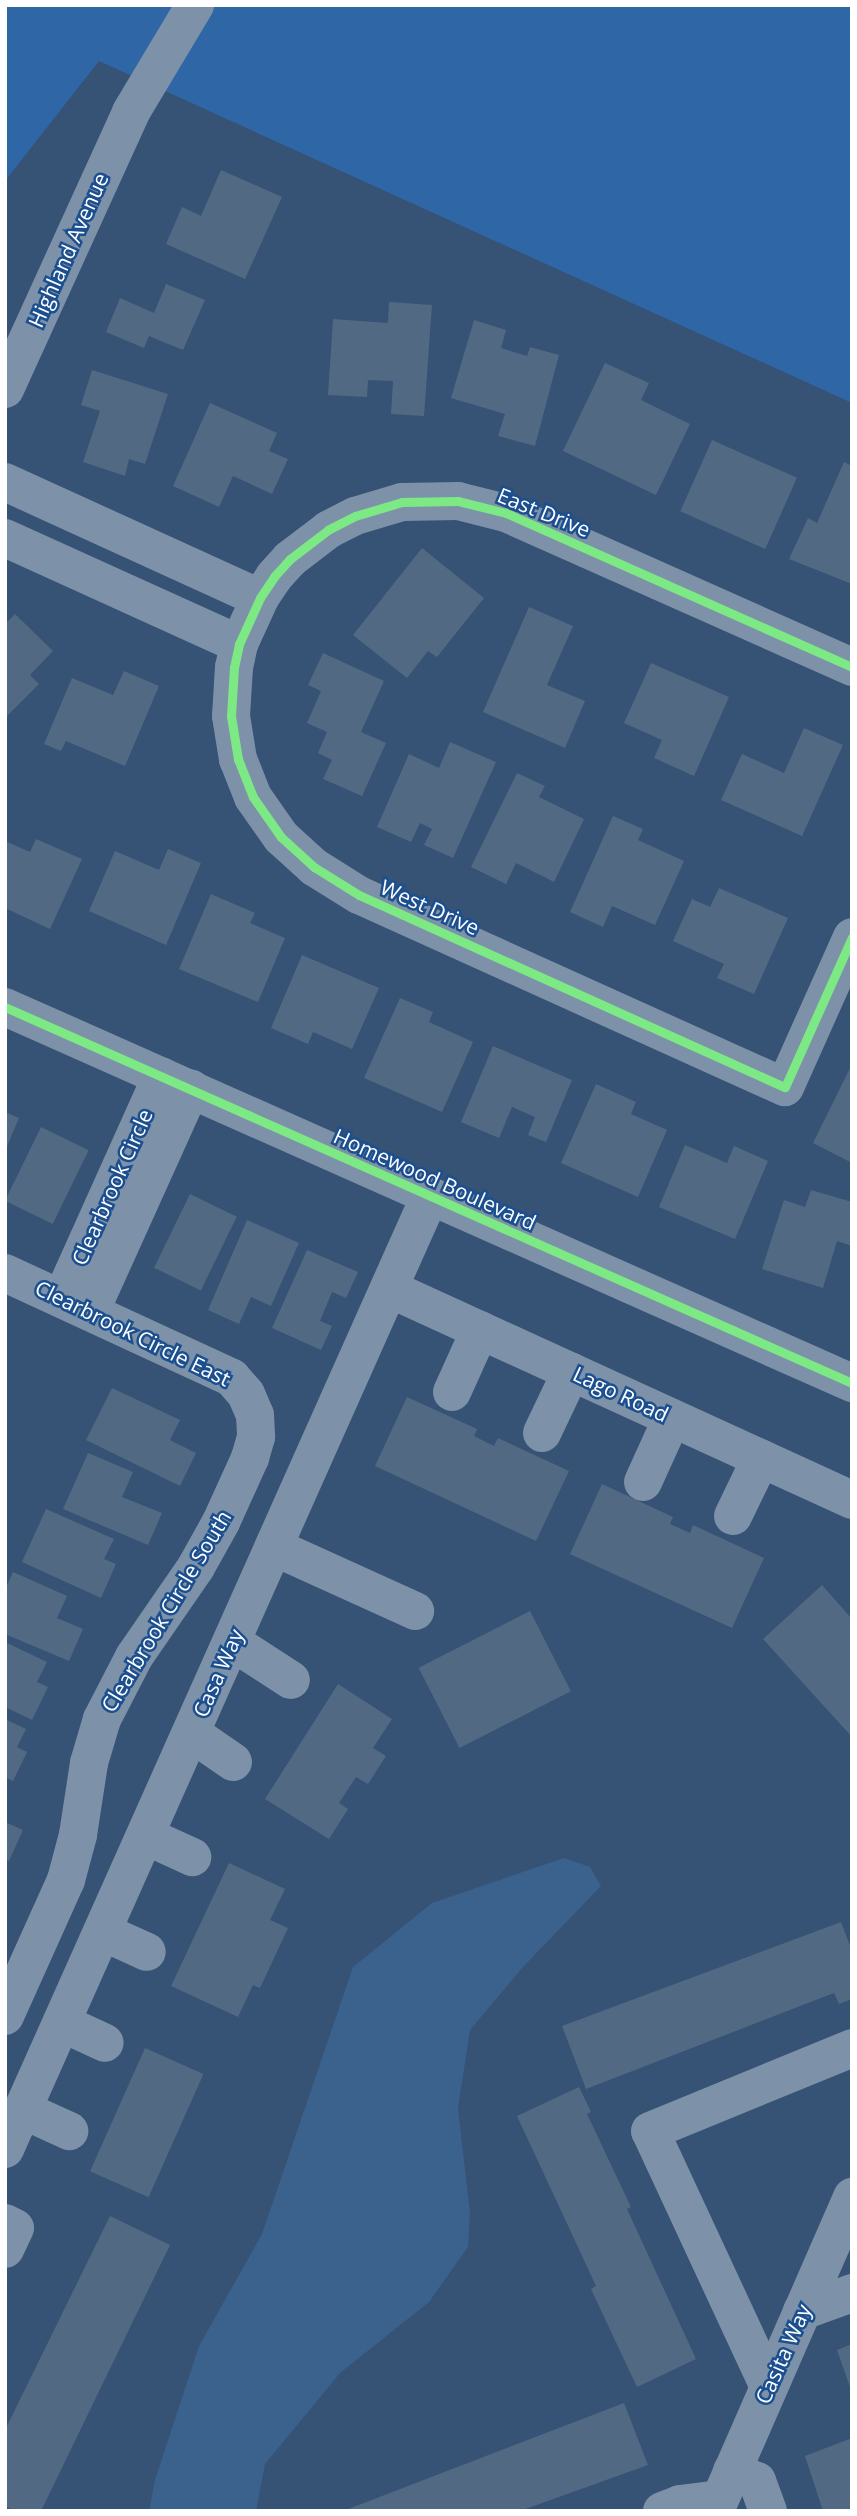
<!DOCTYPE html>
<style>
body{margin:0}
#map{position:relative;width:857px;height:2516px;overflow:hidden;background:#365274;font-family:"Open Sans",sans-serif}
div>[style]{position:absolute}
.green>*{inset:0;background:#2f66a5}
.water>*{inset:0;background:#3b618d}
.building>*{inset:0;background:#526984;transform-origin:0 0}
.minor>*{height:38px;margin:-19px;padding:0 19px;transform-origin:19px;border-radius:19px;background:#7d92a8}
.cycleway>*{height:9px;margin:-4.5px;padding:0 4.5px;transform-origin:4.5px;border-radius:4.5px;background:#7ce984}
span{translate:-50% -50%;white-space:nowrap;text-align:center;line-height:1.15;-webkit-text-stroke:5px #1b4f8f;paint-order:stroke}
.street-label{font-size:21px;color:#fff}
.frame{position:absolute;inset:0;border:7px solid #fff;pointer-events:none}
</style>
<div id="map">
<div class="green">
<div style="clip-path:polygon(5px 5px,852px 5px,852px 403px,99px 61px,5px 181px)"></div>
</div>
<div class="water">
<div style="clip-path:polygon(564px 1858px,590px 1867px,601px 1886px,523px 1967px,470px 2030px,458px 2108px,470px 2214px,468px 2247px,429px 2302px,340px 2373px,265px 2464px,256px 2511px,149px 2511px,155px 2480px,199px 2346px,262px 2234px,353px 1967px,432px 1903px)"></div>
</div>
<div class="building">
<div style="clip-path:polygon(221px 170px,282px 197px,245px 279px,166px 244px,182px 207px,201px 216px)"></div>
<div style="clip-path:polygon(166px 284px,205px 300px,183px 350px,149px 336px,144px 348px,106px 332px,120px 298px,154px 313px)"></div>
<div style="clip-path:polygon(389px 302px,432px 305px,424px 416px,391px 414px,393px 381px,368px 380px,367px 397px,328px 395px,333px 319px,388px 323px)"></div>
<div style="clip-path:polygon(474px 320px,506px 330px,501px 348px,527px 356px,530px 347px,559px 355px,535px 446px,498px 436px,505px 414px,451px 398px)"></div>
<div style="clip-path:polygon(605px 363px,649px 383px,641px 400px,690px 424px,656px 495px,563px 451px)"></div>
<div style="clip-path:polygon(92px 370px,168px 394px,145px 464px,129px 459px,125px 476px,83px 462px,100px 411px,81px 405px)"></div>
<div style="clip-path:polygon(210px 403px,277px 433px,269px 451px,288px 459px,272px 494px,233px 476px,219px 507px,173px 486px)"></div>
<div style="left:712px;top:440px;width:93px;height:78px;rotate:24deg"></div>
<div style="clip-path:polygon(844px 462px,852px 466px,852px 584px,789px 559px,808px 518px,817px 523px)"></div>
<div style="clip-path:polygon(422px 548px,484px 598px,437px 657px,428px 651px,407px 678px,353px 635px)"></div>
<div style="clip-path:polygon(529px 607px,573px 626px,547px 685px,585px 701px,565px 748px,483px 712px)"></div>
<div style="clip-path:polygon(15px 614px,53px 651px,30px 675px,39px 684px,5px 718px,5px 624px)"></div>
<div style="clip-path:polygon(323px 653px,384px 681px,361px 732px,386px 743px,362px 796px,323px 779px,332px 760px,318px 753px,327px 732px,307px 723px,321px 691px,308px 685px)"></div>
<div style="clip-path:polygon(651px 663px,729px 697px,694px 776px,654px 758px,662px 740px,624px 723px)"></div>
<div style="clip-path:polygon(124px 671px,159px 686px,125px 766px,66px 741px,61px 751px,44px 744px,72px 678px,113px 695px)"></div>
<div style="clip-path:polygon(804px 728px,843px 745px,802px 836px,721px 800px,742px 754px,784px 773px)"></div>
<div style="clip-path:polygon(450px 742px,496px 762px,453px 858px,424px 845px,432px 829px,420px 823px,411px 842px,377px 827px,409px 754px,439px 768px)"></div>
<div style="clip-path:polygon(517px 773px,545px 786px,539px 797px,584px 819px,554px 882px,516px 863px,506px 884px,471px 867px)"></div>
<div style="clip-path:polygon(613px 816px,643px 829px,638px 840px,684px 861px,655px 925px,612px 906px,603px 927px,570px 912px)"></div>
<div style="clip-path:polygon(36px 839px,82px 859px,50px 929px,5px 908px,5px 841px,30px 852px)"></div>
<div style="clip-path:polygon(168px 849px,201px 863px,166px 945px,89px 911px,115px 851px,159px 870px)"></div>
<div style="clip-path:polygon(719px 888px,788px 918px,754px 994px,717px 978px,724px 964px,673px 941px,692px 899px,710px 907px)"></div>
<div style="clip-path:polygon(211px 894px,255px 913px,250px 923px,285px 938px,258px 1002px,179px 969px)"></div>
<div style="clip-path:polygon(302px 955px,379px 988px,352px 1049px,313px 1032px,308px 1044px,271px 1028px)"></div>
<div style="clip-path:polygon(400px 998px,433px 1012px,429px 1022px,473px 1042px,442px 1112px,364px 1078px)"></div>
<div style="clip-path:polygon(493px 1046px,572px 1080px,546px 1142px,528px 1135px,535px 1117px,512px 1107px,499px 1138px,461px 1122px)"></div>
<div style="clip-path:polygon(852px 1064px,852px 1163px,813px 1143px)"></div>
<div style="clip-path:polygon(596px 1084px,636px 1102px,631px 1114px,667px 1130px,638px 1197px,561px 1163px)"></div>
<div style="clip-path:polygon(5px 1112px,19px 1118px,5px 1151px)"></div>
<div style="left:41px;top:1127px;width:53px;height:82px;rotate:26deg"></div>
<div style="clip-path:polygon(685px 1145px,727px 1163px,734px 1146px,768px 1161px,735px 1239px,659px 1207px)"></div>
<div style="clip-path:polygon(811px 1190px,852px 1202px,852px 1246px,837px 1241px,823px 1288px,762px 1269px,784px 1200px,805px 1207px)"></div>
<div style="left:190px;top:1194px;width:52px;height:82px;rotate:26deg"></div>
<div style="clip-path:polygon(247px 1220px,299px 1243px,271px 1306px,251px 1297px,239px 1324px,208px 1310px)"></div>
<div style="clip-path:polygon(307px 1250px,358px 1272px,346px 1298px,332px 1292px,320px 1321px,332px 1326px,321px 1350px,272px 1328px)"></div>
<div style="clip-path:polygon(112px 1388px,180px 1420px,170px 1440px,196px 1453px,180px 1486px,86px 1440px)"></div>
<div style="clip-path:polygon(407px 1397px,477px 1429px,474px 1436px,494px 1446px,498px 1438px,569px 1471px,536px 1541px,375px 1466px)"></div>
<div style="clip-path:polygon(88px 1453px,133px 1472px,122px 1497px,162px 1513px,148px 1545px,63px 1509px)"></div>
<div style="clip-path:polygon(602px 1484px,673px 1517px,670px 1524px,690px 1533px,693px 1525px,764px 1558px,732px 1628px,570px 1554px)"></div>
<div style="clip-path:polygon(46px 1509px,114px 1539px,104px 1559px,116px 1564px,101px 1598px,22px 1562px)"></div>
<div style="clip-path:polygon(13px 1572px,67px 1596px,57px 1618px,83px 1629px,69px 1661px,5px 1634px,5px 1590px)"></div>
<div style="clip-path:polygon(822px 1585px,852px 1619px,852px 1737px,763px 1639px)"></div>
<div style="left:530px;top:1611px;width:90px;height:125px;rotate:63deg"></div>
<div style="clip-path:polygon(5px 1642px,47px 1662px,37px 1682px,48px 1687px,32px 1720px,5px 1707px)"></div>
<div style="clip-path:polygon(338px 1684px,392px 1719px,373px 1748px,386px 1756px,368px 1784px,356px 1777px,339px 1803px,348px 1809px,329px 1839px,265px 1799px)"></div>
<div style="clip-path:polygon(5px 1719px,26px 1729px,17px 1747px,27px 1752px,13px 1781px,5px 1777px)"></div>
<div style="clip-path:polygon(5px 1822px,23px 1830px,9px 1861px,5px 1859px)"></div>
<div style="clip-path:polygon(229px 1863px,285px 1889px,270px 1920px,288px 1928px,260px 1988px,253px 1985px,238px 2017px,171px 1986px)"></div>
<div style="clip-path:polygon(841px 1922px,852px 1951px,852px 1999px,839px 2004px,834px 1993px,586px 2089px,562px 2026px)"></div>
<div style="left:145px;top:2048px;width:64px;height:135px;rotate:24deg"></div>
<div style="clip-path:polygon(579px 2087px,591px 2112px,587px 2114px,631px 2207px,627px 2209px,696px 2359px,637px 2387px,591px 2289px,596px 2286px,517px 2116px)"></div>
<div style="clip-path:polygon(110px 2216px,170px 2245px,41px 2511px,14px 2511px,5px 2506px,5px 2430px)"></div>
<div style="clip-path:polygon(852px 2344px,852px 2390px,851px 2390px,837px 2350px)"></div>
<div style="clip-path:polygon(624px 2403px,648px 2465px,520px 2511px,343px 2511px)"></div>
<div style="clip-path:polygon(852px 2438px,852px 2511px,823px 2511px,805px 2456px)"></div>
</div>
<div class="minor">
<div style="left:5px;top:389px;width:304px;rotate:-65.5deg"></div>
<div style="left:131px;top:112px;width:125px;rotate:-59.1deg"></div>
<div style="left:5px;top:482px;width:280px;rotate:24.5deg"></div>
<div style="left:5px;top:538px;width:257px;rotate:24.4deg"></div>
<div style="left:852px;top:667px;width:379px;rotate:-156deg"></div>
<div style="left:506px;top:513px;width:49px;rotate:-166deg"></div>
<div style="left:458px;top:501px;width:56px;rotate:179deg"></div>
<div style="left:402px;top:502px;width:49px;rotate:163.4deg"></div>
<div style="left:355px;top:516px;width:30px;rotate:153deg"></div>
<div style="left:328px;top:530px;width:48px;rotate:142.7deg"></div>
<div style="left:290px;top:559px;width:24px;rotate:132deg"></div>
<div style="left:274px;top:577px;width:25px;rotate:124deg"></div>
<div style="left:260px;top:598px;width:51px;rotate:114.5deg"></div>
<div style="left:239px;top:644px;width:24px;rotate:102deg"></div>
<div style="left:234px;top:667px;width:49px;rotate:93.5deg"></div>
<div style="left:231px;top:716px;width:44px;rotate:80.8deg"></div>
<div style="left:238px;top:759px;width:41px;rotate:68.5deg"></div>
<div style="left:253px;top:797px;width:49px;rotate:55deg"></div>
<div style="left:281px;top:837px;width:45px;rotate:42.3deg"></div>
<div style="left:314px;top:867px;width:53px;rotate:31.9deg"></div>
<div style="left:359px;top:895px;width:467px;rotate:24.3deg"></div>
<div style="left:785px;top:1087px;width:164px;rotate:-65.9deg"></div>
<div style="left:5px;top:1007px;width:927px;rotate:23.94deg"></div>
<div style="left:5px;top:1273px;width:250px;rotate:24.8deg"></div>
<div style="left:232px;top:1378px;width:21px;rotate:49deg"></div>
<div style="left:246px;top:1394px;width:23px;rotate:67deg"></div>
<div style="left:255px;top:1415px;width:22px;rotate:87deg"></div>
<div style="left:256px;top:1437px;width:22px;rotate:106deg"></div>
<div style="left:250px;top:1458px;width:70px;rotate:114.4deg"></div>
<div style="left:221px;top:1522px;width:51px;rotate:119.1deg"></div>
<div style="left:196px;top:1567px;width:109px;rotate:124.6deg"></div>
<div style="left:134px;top:1657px;width:70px;rotate:117.3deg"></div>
<div style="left:102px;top:1719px;width:46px;rotate:106.5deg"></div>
<div style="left:89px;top:1763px;width:73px;rotate:98.7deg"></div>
<div style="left:78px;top:1835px;width:47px;rotate:104.9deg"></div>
<div style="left:66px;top:1880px;width:149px;rotate:114.2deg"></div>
<div style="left:390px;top:1289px;width:508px;rotate:24.55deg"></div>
<div style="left:62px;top:1298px;width:243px;rotate:-65.8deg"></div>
<div style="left:91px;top:1310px;width:243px;rotate:-65.7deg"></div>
<div style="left:452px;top:1392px;width:68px;rotate:-65.7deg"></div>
<div style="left:542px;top:1433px;width:68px;rotate:-64.6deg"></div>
<div style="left:643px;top:1482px;width:70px;rotate:-65.6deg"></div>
<div style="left:733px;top:1516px;width:64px;rotate:-64.2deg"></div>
<div style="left:274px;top:1547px;width:155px;rotate:24.4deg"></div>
<div style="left:232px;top:1642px;width:70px;rotate:32.8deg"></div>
<div style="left:191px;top:1733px;width:51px;rotate:34.6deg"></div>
<div style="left:146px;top:1836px;width:51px;rotate:24.5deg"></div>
<div style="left:103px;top:1932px;width:48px;rotate:24.4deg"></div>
<div style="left:62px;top:2023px;width:47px;rotate:24.9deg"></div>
<div style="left:23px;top:2110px;width:51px;rotate:24.5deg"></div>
<div style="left:5px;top:2149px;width:1043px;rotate:-65.97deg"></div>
<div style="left:5px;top:2223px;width:11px;rotate:27deg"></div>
<div style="left:15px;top:2228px;width:23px;rotate:115deg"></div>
<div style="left:802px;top:2311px;width:53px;rotate:-19.8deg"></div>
<div style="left:769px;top:2387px;width:282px;rotate:-114.9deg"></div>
<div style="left:650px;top:2131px;width:218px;rotate:-22.3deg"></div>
<div style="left:732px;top:2471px;width:27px;rotate:22deg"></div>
<div style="left:757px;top:2481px;width:32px;rotate:70deg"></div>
<div style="left:662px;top:2511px;width:19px;rotate:-21deg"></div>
<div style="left:680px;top:2504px;width:40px;rotate:-7.1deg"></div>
<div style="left:715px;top:2511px;width:343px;rotate:-66.4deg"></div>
</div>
<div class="cycleway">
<div style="left:852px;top:667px;width:379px;rotate:-156deg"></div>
<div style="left:506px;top:513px;width:49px;rotate:-166deg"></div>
<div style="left:458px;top:501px;width:56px;rotate:179deg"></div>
<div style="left:402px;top:502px;width:49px;rotate:163.4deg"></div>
<div style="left:355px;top:516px;width:30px;rotate:153deg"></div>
<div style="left:328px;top:530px;width:48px;rotate:142.7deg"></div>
<div style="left:290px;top:559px;width:24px;rotate:132deg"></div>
<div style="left:274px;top:577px;width:25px;rotate:124deg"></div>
<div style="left:260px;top:598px;width:51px;rotate:114.5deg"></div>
<div style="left:239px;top:644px;width:24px;rotate:102deg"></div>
<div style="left:234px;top:667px;width:49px;rotate:93.5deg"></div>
<div style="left:231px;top:716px;width:44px;rotate:80.8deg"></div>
<div style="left:238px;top:759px;width:41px;rotate:68.5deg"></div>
<div style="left:253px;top:797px;width:49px;rotate:55deg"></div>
<div style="left:281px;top:837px;width:45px;rotate:42.3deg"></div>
<div style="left:314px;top:867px;width:53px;rotate:31.9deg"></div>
<div style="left:359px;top:895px;width:467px;rotate:24.3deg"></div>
<div style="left:785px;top:1087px;width:164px;rotate:-65.9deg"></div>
<div style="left:5px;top:1007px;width:927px;rotate:23.94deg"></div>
</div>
<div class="street-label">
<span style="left:68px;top:250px;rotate:-66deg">Highland Avenue</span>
<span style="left:544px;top:512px;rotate:22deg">East Drive</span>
<span style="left:430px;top:907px;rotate:24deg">West Drive</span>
<span style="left:435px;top:1179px;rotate:24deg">Homewood Boulevard</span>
<span style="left:112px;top:1187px;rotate:-66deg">Clearbrook Circle</span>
<span style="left:133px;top:1333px;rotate:26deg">Clearbrook Circle East</span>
<span style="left:621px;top:1394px;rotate:25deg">Lago Road</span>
<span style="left:166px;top:1611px;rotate:-59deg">Clearbrook Circle South</span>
<span style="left:218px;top:1673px;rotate:-66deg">Casa Way</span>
<span style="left:783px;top:2354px;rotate:-66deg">Casita Way</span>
</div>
<div class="frame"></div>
</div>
